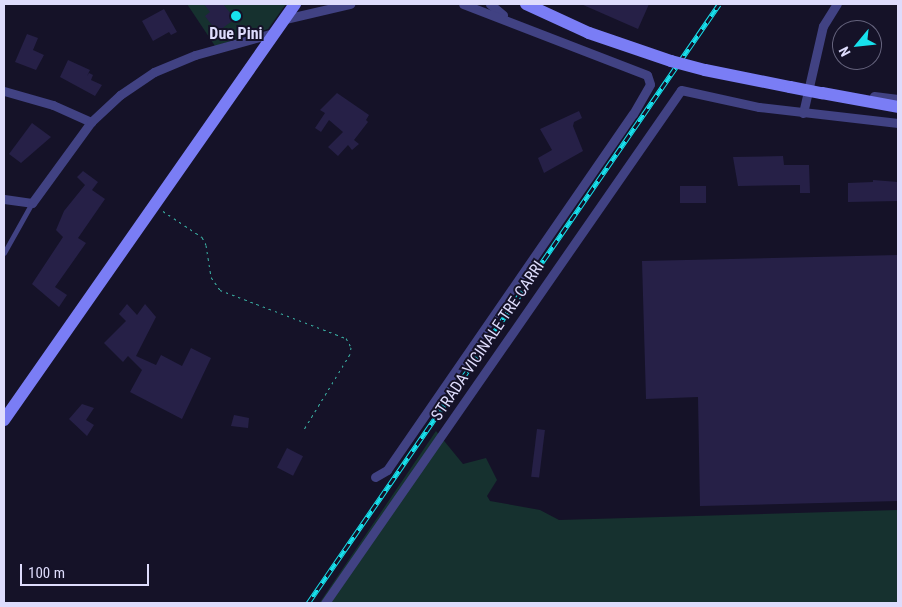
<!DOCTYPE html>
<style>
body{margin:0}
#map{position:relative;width:902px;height:607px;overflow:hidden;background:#151228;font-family:"Roboto Condensed",sans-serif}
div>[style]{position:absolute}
.green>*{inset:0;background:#16312f}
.building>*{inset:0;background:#262047;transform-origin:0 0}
.path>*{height:1px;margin-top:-0.5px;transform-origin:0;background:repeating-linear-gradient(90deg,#3ab2a5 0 2.5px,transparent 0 6.5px)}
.service>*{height:4.5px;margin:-2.25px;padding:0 2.25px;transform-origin:2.25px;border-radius:2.25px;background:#414283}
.minor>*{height:9px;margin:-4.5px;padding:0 4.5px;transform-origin:4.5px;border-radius:4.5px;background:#414283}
.secondary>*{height:12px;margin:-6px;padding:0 6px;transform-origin:6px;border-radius:6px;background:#7a7df5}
.rail>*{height:4.5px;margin-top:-2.25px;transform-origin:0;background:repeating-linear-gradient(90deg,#151228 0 8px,#17e1ed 0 16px);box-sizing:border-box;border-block:1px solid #17e1ed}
.secondary-bridge>*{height:12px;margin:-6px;padding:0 6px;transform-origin:6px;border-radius:6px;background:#7a7df5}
.dots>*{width:14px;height:14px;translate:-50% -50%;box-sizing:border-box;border:2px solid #151228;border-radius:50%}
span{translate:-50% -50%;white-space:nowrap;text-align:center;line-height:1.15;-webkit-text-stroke:4px #151228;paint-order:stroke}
.poi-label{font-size:16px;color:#dedcfc;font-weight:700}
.street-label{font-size:16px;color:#dedcfc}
.frame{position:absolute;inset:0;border:5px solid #dedcfc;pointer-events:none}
.north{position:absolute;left:832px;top:20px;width:50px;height:50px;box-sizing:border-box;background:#151228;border:1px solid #65637d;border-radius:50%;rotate:242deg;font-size:14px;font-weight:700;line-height:20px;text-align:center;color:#dedcfc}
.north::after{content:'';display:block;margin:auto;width:18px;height:22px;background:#17e1ed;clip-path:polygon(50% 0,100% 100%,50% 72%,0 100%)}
.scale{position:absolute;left:20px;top:564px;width:129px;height:22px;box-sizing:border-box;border:2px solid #dedcfc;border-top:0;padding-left:6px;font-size:15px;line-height:18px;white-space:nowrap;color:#dedcfc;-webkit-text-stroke:4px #151228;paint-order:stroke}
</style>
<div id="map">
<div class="green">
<div style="clip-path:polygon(187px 4px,286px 4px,268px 29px,215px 46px)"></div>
<div style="clip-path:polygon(436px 431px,463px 464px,486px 458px,497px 480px,487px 496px,490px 501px,540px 510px,559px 520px,898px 510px,898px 603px,322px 603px,320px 602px)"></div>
</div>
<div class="building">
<div style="clip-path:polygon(204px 4px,223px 4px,235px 19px,217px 32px,205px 16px,210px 12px)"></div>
<div style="clip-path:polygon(581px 4px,649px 4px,638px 29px)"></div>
<div style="clip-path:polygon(164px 9px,177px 32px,171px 35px,169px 32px,153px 41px,142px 21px)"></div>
<div style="clip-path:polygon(27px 34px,38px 38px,33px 50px,44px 55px,36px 70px,15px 62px)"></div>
<div style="clip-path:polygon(68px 60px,90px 70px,87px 76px,89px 73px,93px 75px,91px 80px,102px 85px,95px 96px,60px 77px)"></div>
<div style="clip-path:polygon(337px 93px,369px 115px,366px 120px,368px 122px,354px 140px,359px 144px,352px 150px,348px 145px,338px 156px,328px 147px,343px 132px,329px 120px,321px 132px,315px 128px,325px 113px,320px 110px)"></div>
<div style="clip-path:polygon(579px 111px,582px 118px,574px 122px,573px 126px,583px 151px,544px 173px,538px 158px,552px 150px,540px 129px)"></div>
<div style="clip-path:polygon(32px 123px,51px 137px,21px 163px,9px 154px)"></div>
<div style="clip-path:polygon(783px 156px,784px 165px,809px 165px,810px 193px,800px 193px,800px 185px,738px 186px,733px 157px)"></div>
<div style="clip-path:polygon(83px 171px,98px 182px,92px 190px,105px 199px,78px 238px,86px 243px,55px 287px,67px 295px,59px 307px,32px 284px,63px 237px,56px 230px,64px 211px,85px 185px,77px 177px)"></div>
<div style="clip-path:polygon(873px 180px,898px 182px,898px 201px,848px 202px,848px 183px,873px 182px)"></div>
<div style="left:706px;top:186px;width:17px;height:26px;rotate:90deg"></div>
<div style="clip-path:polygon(898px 255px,898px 501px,700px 506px,698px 397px,646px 399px,642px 261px)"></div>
<div style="clip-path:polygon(127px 304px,137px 315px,145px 304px,156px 317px,136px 356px,156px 365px,161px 355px,182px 366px,191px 348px,211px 358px,182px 419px,130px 392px,142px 370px,128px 356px,123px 362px,104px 343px,126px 321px,119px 314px)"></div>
<div style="clip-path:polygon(82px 404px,94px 408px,86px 420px,94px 425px,87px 436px,69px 419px)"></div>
<div style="clip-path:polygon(234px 415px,249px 418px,248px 428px,231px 426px)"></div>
<div style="left:537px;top:429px;width:8px;height:48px;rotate:7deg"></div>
<div style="left:287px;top:448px;width:18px;height:22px;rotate:27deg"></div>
</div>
<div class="path">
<div style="left:163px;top:211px;width:47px;rotate:33.7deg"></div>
<div style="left:202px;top:237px;width:9px;rotate:63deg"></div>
<div style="left:206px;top:245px;width:32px;rotate:81deg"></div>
<div style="left:211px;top:277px;width:16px;rotate:55deg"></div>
<div style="left:220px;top:290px;width:135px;rotate:20.9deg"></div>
<div style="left:346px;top:338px;width:10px;rotate:61deg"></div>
<div style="left:351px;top:347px;width:7px;rotate:98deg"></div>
<div style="left:350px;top:354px;width:90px;rotate:121.4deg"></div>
</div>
<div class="service">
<div style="left:4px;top:253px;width:57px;rotate:-60.8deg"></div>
</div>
<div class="minor">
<div style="left:490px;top:4px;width:17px;rotate:40deg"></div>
<div style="left:285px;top:19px;width:67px;rotate:-13deg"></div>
<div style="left:4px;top:91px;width:51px;rotate:15.9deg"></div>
<div style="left:53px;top:105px;width:42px;rotate:24.1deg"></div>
<div style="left:874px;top:96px;width:24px;rotate:7deg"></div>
<div style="left:803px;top:113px;width:89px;rotate:-77.1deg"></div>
<div style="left:823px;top:26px;width:26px;rotate:-58deg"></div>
<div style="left:4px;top:199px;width:28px;rotate:8deg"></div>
<div style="left:32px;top:203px;width:100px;rotate:-53.9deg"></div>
<div style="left:91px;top:122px;width:40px;rotate:-43deg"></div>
<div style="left:120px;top:95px;width:41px;rotate:-34.1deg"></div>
<div style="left:154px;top:72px;width:44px;rotate:-22.5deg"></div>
<div style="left:195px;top:55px;width:82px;rotate:-15.6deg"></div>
<div style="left:375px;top:477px;width:14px;rotate:-30deg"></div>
<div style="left:387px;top:470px;width:433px;rotate:-55.4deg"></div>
<div style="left:633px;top:114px;width:34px;rotate:-60deg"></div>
<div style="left:650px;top:84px;width:9px;rotate:-108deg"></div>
<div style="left:647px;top:75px;width:197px;rotate:-158.9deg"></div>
<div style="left:325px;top:603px;width:624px;rotate:-55.24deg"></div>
<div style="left:681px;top:90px;width:80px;rotate:12.3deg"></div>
<div style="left:759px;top:107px;width:140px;rotate:6.6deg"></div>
</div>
<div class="secondary">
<div style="left:526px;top:4px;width:69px;rotate:24.7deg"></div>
<div style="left:589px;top:33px;width:87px;rotate:18.9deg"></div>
<div style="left:705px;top:70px;width:87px;rotate:11.3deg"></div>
<div style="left:822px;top:93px;width:77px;rotate:10.4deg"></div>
<div style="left:4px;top:420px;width:508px;rotate:-55.03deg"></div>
</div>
<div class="rail">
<div style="left:308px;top:603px;width:726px;rotate:-55.54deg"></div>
</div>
<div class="secondary-bridge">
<div style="left:671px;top:61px;width:35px;rotate:15deg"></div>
<div style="left:790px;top:87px;width:33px;rotate:11deg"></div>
</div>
<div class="dots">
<div style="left:236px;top:16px;background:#17e1ed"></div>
</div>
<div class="poi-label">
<span style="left:236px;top:34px">Due Pini</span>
</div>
<div class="street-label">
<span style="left:488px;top:341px;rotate:-56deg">STRADA VICINALE TRE CARRI</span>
</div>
<div class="frame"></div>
<div class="north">N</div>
<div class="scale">100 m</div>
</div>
